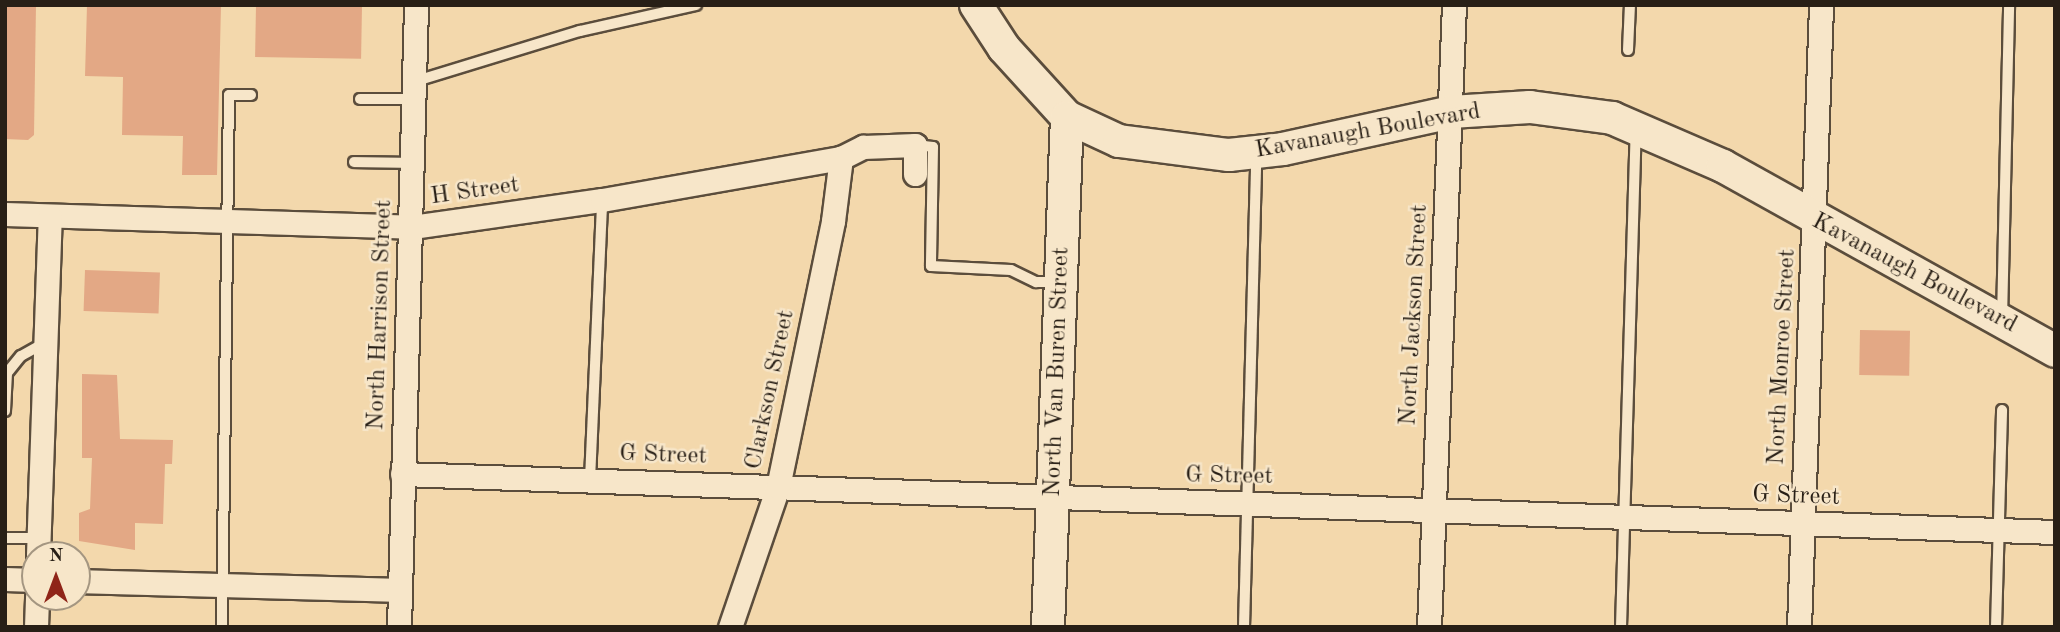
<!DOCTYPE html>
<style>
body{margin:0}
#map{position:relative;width:2060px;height:632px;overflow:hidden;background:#f3d8ac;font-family:"Old Standard TT",serif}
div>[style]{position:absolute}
.building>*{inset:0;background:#e3a885;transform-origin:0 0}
.roads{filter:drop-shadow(2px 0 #5b4d3c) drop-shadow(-2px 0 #5b4d3c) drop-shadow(0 2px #5b4d3c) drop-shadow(0 -2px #5b4d3c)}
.lane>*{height:10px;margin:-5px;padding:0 5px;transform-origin:5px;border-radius:5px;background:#f7e6c9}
.street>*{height:23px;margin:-11.5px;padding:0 11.5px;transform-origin:11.5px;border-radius:11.5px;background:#f7e6c9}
.secondary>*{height:32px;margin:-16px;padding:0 16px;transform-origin:16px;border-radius:16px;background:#f7e6c9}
span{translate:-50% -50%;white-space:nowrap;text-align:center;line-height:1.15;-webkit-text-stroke:5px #f7e6c9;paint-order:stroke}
.street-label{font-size:24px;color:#281f16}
.frame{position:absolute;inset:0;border:7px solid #281f16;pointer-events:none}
.north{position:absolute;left:21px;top:541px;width:70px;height:70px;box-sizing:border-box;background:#f7e6c9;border:2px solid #a49681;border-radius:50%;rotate:0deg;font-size:19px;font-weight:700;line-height:28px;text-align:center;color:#281f16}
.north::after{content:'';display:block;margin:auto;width:24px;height:32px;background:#8f2418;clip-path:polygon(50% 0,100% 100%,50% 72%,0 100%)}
</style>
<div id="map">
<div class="building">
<div style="clip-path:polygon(5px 5px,36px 5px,34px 135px,28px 140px,5px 139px)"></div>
<div style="clip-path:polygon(87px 5px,221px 5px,217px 175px,182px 175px,183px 136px,122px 135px,123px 77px,85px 76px)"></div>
<div style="left:256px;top:5px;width:106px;height:52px;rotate:1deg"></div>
<div style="left:85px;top:270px;width:75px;height:41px;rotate:2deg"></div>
<div style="left:1860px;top:330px;width:50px;height:45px;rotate:1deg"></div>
<div style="clip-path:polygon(82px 374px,117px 375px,120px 439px,173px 440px,172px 464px,165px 464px,163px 524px,135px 523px,135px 550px,79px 541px,79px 513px,90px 509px,92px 458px,82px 458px)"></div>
</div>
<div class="roads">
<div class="lane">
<div style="left:1628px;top:50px;width:45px;rotate:-87.5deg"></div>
<div style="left:413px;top:82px;width:175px;rotate:-17deg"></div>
<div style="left:580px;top:31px;width:119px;rotate:-12.6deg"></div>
<div style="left:360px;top:99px;width:53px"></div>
<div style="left:915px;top:145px;width:18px;rotate:6deg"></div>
<div style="left:933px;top:147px;width:119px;rotate:91deg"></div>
<div style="left:931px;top:266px;width:80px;rotate:2.9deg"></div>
<div style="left:1011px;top:270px;width:28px;rotate:26deg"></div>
<div style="left:1036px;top:282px;width:22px"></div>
<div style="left:354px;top:162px;width:58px;rotate:1deg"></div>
<div style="left:2002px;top:319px;width:314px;rotate:-88.7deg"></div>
<div style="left:5px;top:411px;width:38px;rotate:-87deg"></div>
<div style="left:7px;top:373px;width:22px;rotate:-51deg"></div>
<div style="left:21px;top:356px;width:29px;rotate:-29deg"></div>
<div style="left:590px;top:480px;width:280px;rotate:-87.5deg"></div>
<div style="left:5px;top:538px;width:34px"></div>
<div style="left:222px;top:627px;width:532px;rotate:-89.25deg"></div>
<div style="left:229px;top:95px;width:22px"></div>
<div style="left:1244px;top:627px;width:473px;rotate:-88.5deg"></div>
<div style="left:1621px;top:627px;width:494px;rotate:-88.3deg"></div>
<div style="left:1996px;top:627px;width:217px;rotate:-88.4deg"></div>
</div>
<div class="street">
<div style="left:5px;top:214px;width:407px;rotate:1.8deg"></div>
<div style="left:412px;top:227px;width:192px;rotate:-8.1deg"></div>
<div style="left:602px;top:200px;width:243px;rotate:-10deg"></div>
<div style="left:841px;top:158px;width:25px;rotate:-27deg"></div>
<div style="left:863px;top:147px;width:52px;rotate:-2.2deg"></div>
<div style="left:915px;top:145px;width:29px;rotate:90deg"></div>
<div style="left:402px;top:474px;width:1654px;rotate:2.01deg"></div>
<div style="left:38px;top:555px;width:339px;rotate:-88deg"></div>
<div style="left:5px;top:579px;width:30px;rotate:2deg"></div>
<div style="left:77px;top:581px;width:323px;rotate:1.6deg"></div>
<div style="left:36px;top:627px;width:30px;rotate:-88deg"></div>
<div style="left:399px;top:627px;width:622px;rotate:-88.43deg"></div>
<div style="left:730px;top:627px;width:148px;rotate:-71.1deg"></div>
<div style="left:778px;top:487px;width:272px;rotate:-78.3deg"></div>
<div style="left:833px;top:221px;width:64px;rotate:-82.8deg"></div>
<div style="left:1429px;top:627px;width:623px;rotate:-87.7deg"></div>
<div style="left:1799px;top:627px;width:622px;rotate:-87.97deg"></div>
</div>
<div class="secondary">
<div style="left:976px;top:5px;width:51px;rotate:56.9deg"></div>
<div style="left:1004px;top:48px;width:93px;rotate:47.6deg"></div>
<div style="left:1067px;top:117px;width:57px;rotate:24.8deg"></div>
<div style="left:1119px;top:141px;width:111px;rotate:7.3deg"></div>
<div style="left:1229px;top:155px;width:54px;rotate:-6.3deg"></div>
<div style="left:1283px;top:149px;width:172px;rotate:-12.4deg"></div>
<div style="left:1451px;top:112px;width:79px;rotate:-3.6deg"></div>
<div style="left:1530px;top:107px;width:83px;rotate:7.6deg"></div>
<div style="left:1612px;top:118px;width:121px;rotate:23.4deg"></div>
<div style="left:1723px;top:166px;width:380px;rotate:29.1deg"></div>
<div style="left:1048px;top:627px;width:510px;rotate:-87.87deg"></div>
</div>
</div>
<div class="street-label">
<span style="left:1368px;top:132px;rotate:-10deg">Kavanaugh Boulevard</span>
<span style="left:475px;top:192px;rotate:-8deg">H Street</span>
<span style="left:1914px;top:274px;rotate:28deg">Kavanaugh Boulevard</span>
<span style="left:381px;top:315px;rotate:-88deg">North Harrison Street</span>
<span style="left:1415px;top:315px;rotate:-87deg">North Jackson Street</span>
<span style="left:1783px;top:357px;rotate:-87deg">North Monroe Street</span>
<span style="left:1058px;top:372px;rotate:-88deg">North Van Buren Street</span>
<span style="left:771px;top:390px;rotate:-78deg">Clarkson Street</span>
<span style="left:663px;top:456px;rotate:2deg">G Street</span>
<span style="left:1229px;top:477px;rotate:1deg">G Street</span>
<span style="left:1796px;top:497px;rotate:2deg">G Street</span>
</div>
<div class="frame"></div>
<div class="north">N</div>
</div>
